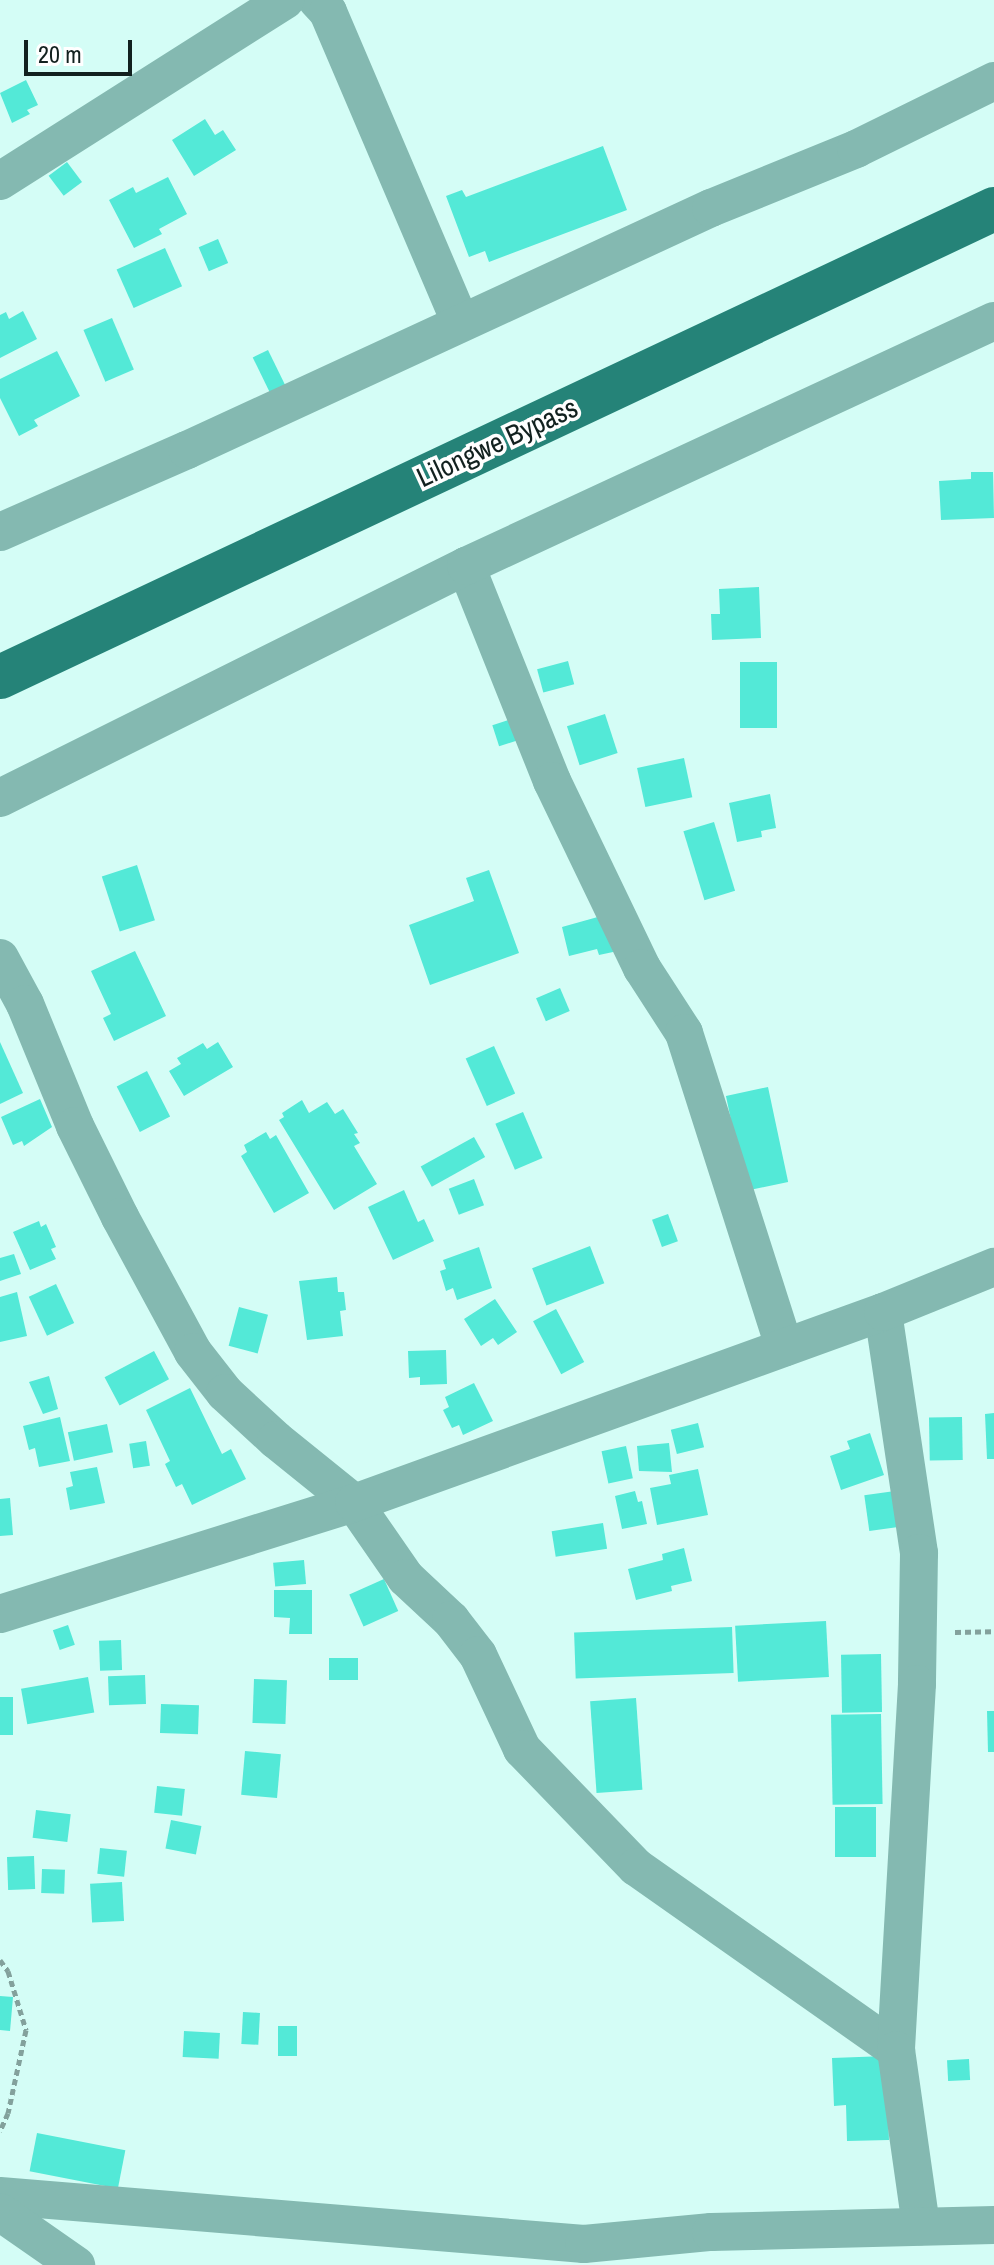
<!DOCTYPE html>
<style>
body{margin:0}
#map{position:relative;width:994px;height:2265px;overflow:hidden;background:#d4fdf6;font-family:"Archivo Narrow",sans-serif}
div>[style]{position:absolute}
.building>*{inset:0;background:#53e9d7;transform-origin:0 0}
.path>*{height:5px;margin-top:-2.5px;transform-origin:0;background:repeating-linear-gradient(90deg,#83a19c 0 6px,transparent 0 10px)}
.street>*{height:38px;margin:-19px;padding:0 19px;transform-origin:19px;border-radius:19px;background:#84b9b1}
.primary>*{height:44px;margin:-22px;padding:0 22px;transform-origin:22px;border-radius:22px;background:#258378}
span{translate:-50% -50%;white-space:nowrap;text-align:center;line-height:1.15;-webkit-text-stroke:7px #fff;paint-order:stroke}
.street-label{font-size:28px;color:#12211f}
.scale{position:absolute;left:24px;top:40px;width:108px;height:36px;box-sizing:border-box;border:4px solid #12211f;border-top:0;padding-left:10px;font-size:24px;line-height:28px;white-space:nowrap;color:#12211f;-webkit-text-stroke:6px #fff;paint-order:stroke}
</style>
<div id="map">
<div class="building">
<div style="clip-path:polygon(26px 80px,38px 105px,27px 110px,30px 114px,12px 123px,0 93px)"></div>
<div style="clip-path:polygon(205px 119px,215px 135px,223px 130px,236px 150px,194px 176px,172px 140px)"></div>
<div style="clip-path:polygon(603px 146px,627px 210px,489px 262px,485px 251px,469px 257px,446px 196px,462px 190px,466px 197px)"></div>
<div style="left:67px;top:162px;width:25px;height:23px;rotate:53deg"></div>
<div style="clip-path:polygon(168px 177px,187px 214px,159px 229px,162px 234px,134px 248px,109px 200px,133px 187px,136px 193px)"></div>
<div style="left:218px;top:239px;width:26px;height:21px;rotate:67deg"></div>
<div style="left:165px;top:248px;width:42px;height:53px;rotate:66deg"></div>
<div style="clip-path:polygon(23px 311px,37px 339px,0 358px,0 315px,6px 312px,9px 319px)"></div>
<div style="left:112px;top:318px;width:56px;height:31px;rotate:67deg"></div>
<div style="left:268px;top:350px;width:41px;height:17px;rotate:64deg"></div>
<div style="clip-path:polygon(57px 351px,80px 396px,34px 420px,38px 426px,19px 436px,0 398px,0 379px)"></div>
<div style="clip-path:polygon(971px 472px,993px 472px,994px 518px,941px 520px,939px 481px,971px 479px)"></div>
<div style="clip-path:polygon(759px 587px,761px 638px,712px 640px,711px 614px,720px 614px,719px 589px)"></div>
<div style="left:568px;top:661px;width:24px;height:32px;rotate:75deg"></div>
<div style="left:740px;top:662px;width:37px;height:66px"></div>
<div style="left:605px;top:714px;width:41px;height:40px;rotate:72deg"></div>
<div style="left:518px;top:717px;width:22px;height:27px;rotate:72deg"></div>
<div style="left:684px;top:758px;width:40px;height:48px;rotate:78deg"></div>
<div style="clip-path:polygon(770px 794px,776px 828px,761px 831px,762px 837px,737px 842px,729px 803px)"></div>
<div style="left:714px;top:822px;width:72px;height:32px;rotate:73deg"></div>
<div style="left:137px;top:865px;width:58px;height:37px;rotate:72deg"></div>
<div style="clip-path:polygon(489px 870px,519px 953px,430px 985px,409px 925px,474px 901px,466px 878px)"></div>
<div style="clip-path:polygon(612px 913px,613px 952px,599px 955px,597px 949px,569px 956px,562px 927px)"></div>
<div style="clip-path:polygon(135px 951px,166px 1016px,114px 1041px,103px 1018px,111px 1014px,91px 971px)"></div>
<div style="left:560px;top:988px;width:25px;height:26px;rotate:67deg"></div>
<div style="clip-path:polygon(0 1042px,23px 1093px,0 1104px)"></div>
<div style="clip-path:polygon(218px 1042px,233px 1067px,184px 1096px,169px 1071px,181px 1064px,177px 1058px,203px 1043px,207px 1049px)"></div>
<div style="left:494px;top:1046px;width:52px;height:31px;rotate:66deg"></div>
<div style="left:147px;top:1071px;width:51px;height:34px;rotate:63deg"></div>
<div style="left:768px;top:1087px;width:97px;height:43px;rotate:78deg"></div>
<div style="clip-path:polygon(40px 1099px,52px 1127px,24px 1146px,22px 1141px,13px 1145px,1px 1117px)"></div>
<div style="clip-path:polygon(302px 1100px,309px 1113px,327px 1102px,335px 1114px,343px 1109px,358px 1133px,354px 1134px,360px 1143px,354px 1146px,377px 1184px,334px 1210px,279px 1120px,284px 1117px,282px 1113px)"></div>
<div style="left:523px;top:1112px;width:50px;height:30px;rotate:67deg"></div>
<div style="clip-path:polygon(266px 1132px,270px 1139px,276px 1135px,309px 1193px,274px 1213px,241px 1156px,247px 1152px,244px 1145px)"></div>
<div style="left:474px;top:1137px;width:23px;height:61px;rotate:61deg"></div>
<div style="left:474px;top:1179px;width:28px;height:27px;rotate:69deg"></div>
<div style="clip-path:polygon(404px 1190px,418px 1222px,424px 1219px,434px 1241px,393px 1260px,368px 1207px)"></div>
<div style="left:668px;top:1214px;width:29px;height:17px;rotate:70deg"></div>
<div style="clip-path:polygon(39px 1221px,41px 1227px,46px 1224px,56px 1247px,51px 1249px,56px 1259px,30px 1270px,13px 1232px)"></div>
<div style="left:590px;top:1246px;width:40px;height:62px;rotate:69deg"></div>
<div style="clip-path:polygon(479px 1247px,492px 1288px,457px 1300px,453px 1288px,446px 1291px,440px 1271px,446px 1269px,443px 1260px)"></div>
<div style="clip-path:polygon(14px 1254px,21px 1274px,0 1281px,0 1258px)"></div>
<div style="clip-path:polygon(337px 1277px,338px 1292px,344px 1292px,346px 1310px,340px 1311px,343px 1336px,307px 1340px,299px 1281px)"></div>
<div style="left:56px;top:1284px;width:43px;height:30px;rotate:65deg"></div>
<div style="clip-path:polygon(17px 1292px,27px 1336px,0 1342px,0 1297px)"></div>
<div style="clip-path:polygon(495px 1299px,517px 1332px,498px 1345px,493px 1338px,481px 1346px,464px 1319px)"></div>
<div style="left:239px;top:1307px;width:30px;height:40px;rotate:15deg"></div>
<div style="left:556px;top:1309px;width:60px;height:26px;rotate:62deg"></div>
<div style="clip-path:polygon(446px 1350px,447px 1384px,420px 1385px,420px 1377px,409px 1378px,408px 1351px)"></div>
<div style="left:154px;top:1351px;width:32px;height:56px;rotate:62deg"></div>
<div style="clip-path:polygon(49px 1376px,58px 1409px,43px 1414px,29px 1382px)"></div>
<div style="clip-path:polygon(474px 1383px,493px 1421px,463px 1435px,459px 1425px,452px 1428px,443px 1410px,449px 1407px,445px 1397px)"></div>
<div style="clip-path:polygon(190px 1388px,222px 1454px,231px 1449px,246px 1479px,192px 1505px,182px 1484px,176px 1487px,165px 1464px,170px 1461px,146px 1410px)"></div>
<div style="clip-path:polygon(994px 1413px,994px 1459px,987px 1459px,985px 1414px)"></div>
<div style="clip-path:polygon(60px 1417px,70px 1461px,39px 1467px,35px 1448px,29px 1450px,23px 1426px)"></div>
<div style="left:962px;top:1417px;width:43px;height:33px;rotate:89deg"></div>
<div style="left:698px;top:1423px;width:25px;height:28px;rotate:76deg"></div>
<div style="left:107px;top:1424px;width:29px;height:40px;rotate:78deg"></div>
<div style="clip-path:polygon(870px 1433px,884px 1475px,841px 1490px,830px 1456px,850px 1449px,847px 1441px)"></div>
<div style="left:146px;top:1441px;width:25px;height:17px;rotate:81deg"></div>
<div style="clip-path:polygon(669px 1443px,672px 1472px,639px 1471px,637px 1446px)"></div>
<div style="left:626px;top:1446px;width:33px;height:25px;rotate:78deg"></div>
<div style="clip-path:polygon(97px 1467px,105px 1503px,70px 1510px,66px 1488px,73px 1486px,70px 1472px)"></div>
<div style="clip-path:polygon(698px 1469px,708px 1515px,657px 1525px,650px 1488px,671px 1484px,669px 1475px)"></div>
<div style="clip-path:polygon(635px 1491px,638px 1502px,642px 1501px,647px 1524px,622px 1529px,615px 1496px)"></div>
<div style="left:895px;top:1491px;width:36px;height:31px;rotate:82deg"></div>
<div style="clip-path:polygon(10px 1498px,13px 1535px,0 1536px,0 1499px)"></div>
<div style="left:603px;top:1523px;width:26px;height:52px;rotate:81deg"></div>
<div style="clip-path:polygon(684px 1548px,692px 1581px,671px 1586px,672px 1591px,636px 1600px,628px 1569px,663px 1560px,662px 1554px)"></div>
<div style="left:304px;top:1560px;width:24px;height:31px;rotate:85deg"></div>
<div style="left:384px;top:1579px;width:35px;height:38px;rotate:66deg"></div>
<div style="clip-path:polygon(274px 1590px,312px 1590px,312px 1634px,289px 1634px,290px 1618px,274px 1617px)"></div>
<div style="left:826px;top:1621px;width:56px;height:91px;rotate:87deg"></div>
<div style="left:68px;top:1625px;width:21px;height:16px;rotate:71deg"></div>
<div style="left:732px;top:1627px;width:46px;height:158px;rotate:88deg"></div>
<div style="left:121px;top:1640px;width:30px;height:22px;rotate:88deg"></div>
<div style="left:881px;top:1654px;width:58px;height:40px;rotate:89deg"></div>
<div style="left:329px;top:1658px;width:29px;height:22px"></div>
<div style="left:145px;top:1675px;width:29px;height:37px;rotate:88deg"></div>
<div style="left:88px;top:1677px;width:36px;height:68px;rotate:80deg"></div>
<div style="left:254px;top:1679px;width:33px;height:44px;rotate:2deg"></div>
<div style="left:0;top:1697px;width:13px;height:38px"></div>
<div style="left:636px;top:1698px;width:92px;height:46px;rotate:86deg"></div>
<div style="left:161px;top:1704px;width:38px;height:29px;rotate:2deg"></div>
<div style="clip-path:polygon(987px 1711px,994px 1711px,994px 1752px,988px 1752px)"></div>
<div style="left:881px;top:1714px;width:90px;height:50px;rotate:89deg"></div>
<div style="left:245px;top:1751px;width:36px;height:44px;rotate:5deg"></div>
<div style="left:157px;top:1786px;width:28px;height:27px;rotate:6deg"></div>
<div style="left:876px;top:1807px;width:50px;height:41px;rotate:90deg"></div>
<div style="left:36px;top:1810px;width:35px;height:28px;rotate:7deg"></div>
<div style="left:171px;top:1820px;width:31px;height:29px;rotate:11deg"></div>
<div style="left:100px;top:1848px;width:27px;height:26px;rotate:6deg"></div>
<div style="left:34px;top:1856px;width:33px;height:27px;rotate:88deg"></div>
<div style="left:42px;top:1869px;width:23px;height:24px;rotate:2deg"></div>
<div style="left:122px;top:1882px;width:39px;height:32px;rotate:87deg"></div>
<div style="clip-path:polygon(0 1996px,13px 1997px,10px 2031px,0 2030px)"></div>
<div style="left:243px;top:2012px;width:17px;height:32px;rotate:3deg"></div>
<div style="left:278px;top:2026px;width:19px;height:30px"></div>
<div style="left:184px;top:2031px;width:36px;height:26px;rotate:3deg"></div>
<div style="clip-path:polygon(886px 2056px,889px 2140px,847px 2141px,846px 2105px,834px 2106px,832px 2058px)"></div>
<div style="left:969px;top:2059px;width:21px;height:22px;rotate:87deg"></div>
<div style="left:37px;top:2133px;width:90px;height:39px;rotate:11deg"></div>
</div>
<div class="path">
<div style="left:955px;top:1632px;width:39px;rotate:-1deg"></div>
<div style="left:0;top:1960px;width:14px;rotate:54deg"></div>
<div style="left:8px;top:1971px;width:62px;rotate:73deg"></div>
<div style="left:26px;top:2030px;width:85px;rotate:102.2deg"></div>
<div style="left:8px;top:2113px;width:20px;rotate:114deg"></div>
</div>
<div class="street">
<div style="left:317px;top:0;width:16px;rotate:47deg"></div>
<div style="left:328px;top:12px;width:337px;rotate:66.9deg"></div>
<div style="left:0;top:181px;width:338px;rotate:-32.4deg"></div>
<div style="left:0;top:532px;width:204px;rotate:-23.7deg"></div>
<div style="left:187px;top:450px;width:577px;rotate:-24.79deg"></div>
<div style="left:711px;top:208px;width:157px;rotate:-22.1deg"></div>
<div style="left:856px;top:149px;width:154px;rotate:-26.2deg"></div>
<div style="left:466px;top:566px;width:232px;rotate:68.2deg"></div>
<div style="left:552px;top:781px;width:208px;rotate:64.3deg"></div>
<div style="left:642px;top:968px;width:77px;rotate:57.1deg"></div>
<div style="left:684px;top:1033px;width:330px;rotate:72.3deg"></div>
<div style="left:0;top:798px;width:521px;rotate:-26.47deg"></div>
<div style="left:466px;top:566px;width:582px;rotate:-24.89deg"></div>
<div style="left:0;top:958px;width:52px;rotate:61.5deg"></div>
<div style="left:25px;top:1004px;width:132px;rotate:67.7deg"></div>
<div style="left:75px;top:1126px;width:102px;rotate:63.7deg"></div>
<div style="left:120px;top:1217px;width:153px;rotate:61.6deg"></div>
<div style="left:193px;top:1352px;width:52px;rotate:52deg"></div>
<div style="left:225px;top:1393px;width:69px;rotate:42.7deg"></div>
<div style="left:276px;top:1440px;width:100px;rotate:38.9deg"></div>
<div style="left:354px;top:1503px;width:91px;rotate:55.3deg"></div>
<div style="left:406px;top:1578px;width:62px;rotate:43deg"></div>
<div style="left:451px;top:1620px;width:44px;rotate:52.4deg"></div>
<div style="left:478px;top:1655px;width:104px;rotate:64.9deg"></div>
<div style="left:522px;top:1749px;width:164px;rotate:46deg"></div>
<div style="left:636px;top:1867px;width:318px;rotate:35.1deg"></div>
<div style="left:883px;top:1312px;width:244px;rotate:81.5deg"></div>
<div style="left:919px;top:1553px;width:131px;rotate:90.9deg"></div>
<div style="left:917px;top:1684px;width:367px;rotate:93.3deg"></div>
<div style="left:896px;top:2050px;width:178px;rotate:81.9deg"></div>
<div style="left:0;top:1614px;width:371px;rotate:-17.4deg"></div>
<div style="left:354px;top:1503px;width:562px;rotate:-19.85deg"></div>
<div style="left:883px;top:1312px;width:120px;rotate:-22.1deg"></div>
<div style="left:0;top:2196px;width:586px;rotate:4.7deg"></div>
<div style="left:584px;top:2244px;width:128px;rotate:-5.4deg"></div>
<div style="left:711px;top:2232px;width:283px;rotate:-1.4deg"></div>
<div style="left:0;top:2212px;width:93px;rotate:34.9deg"></div>
</div>
<div class="primary">
<div style="left:0;top:677px;width:1099px;rotate:-25.21deg"></div>
</div>
<div class="street-label">
<span style="left:497px;top:442px;rotate:-25deg">Lilongwe Bypass</span>
</div>
<div class="scale">20 m</div>
</div>
